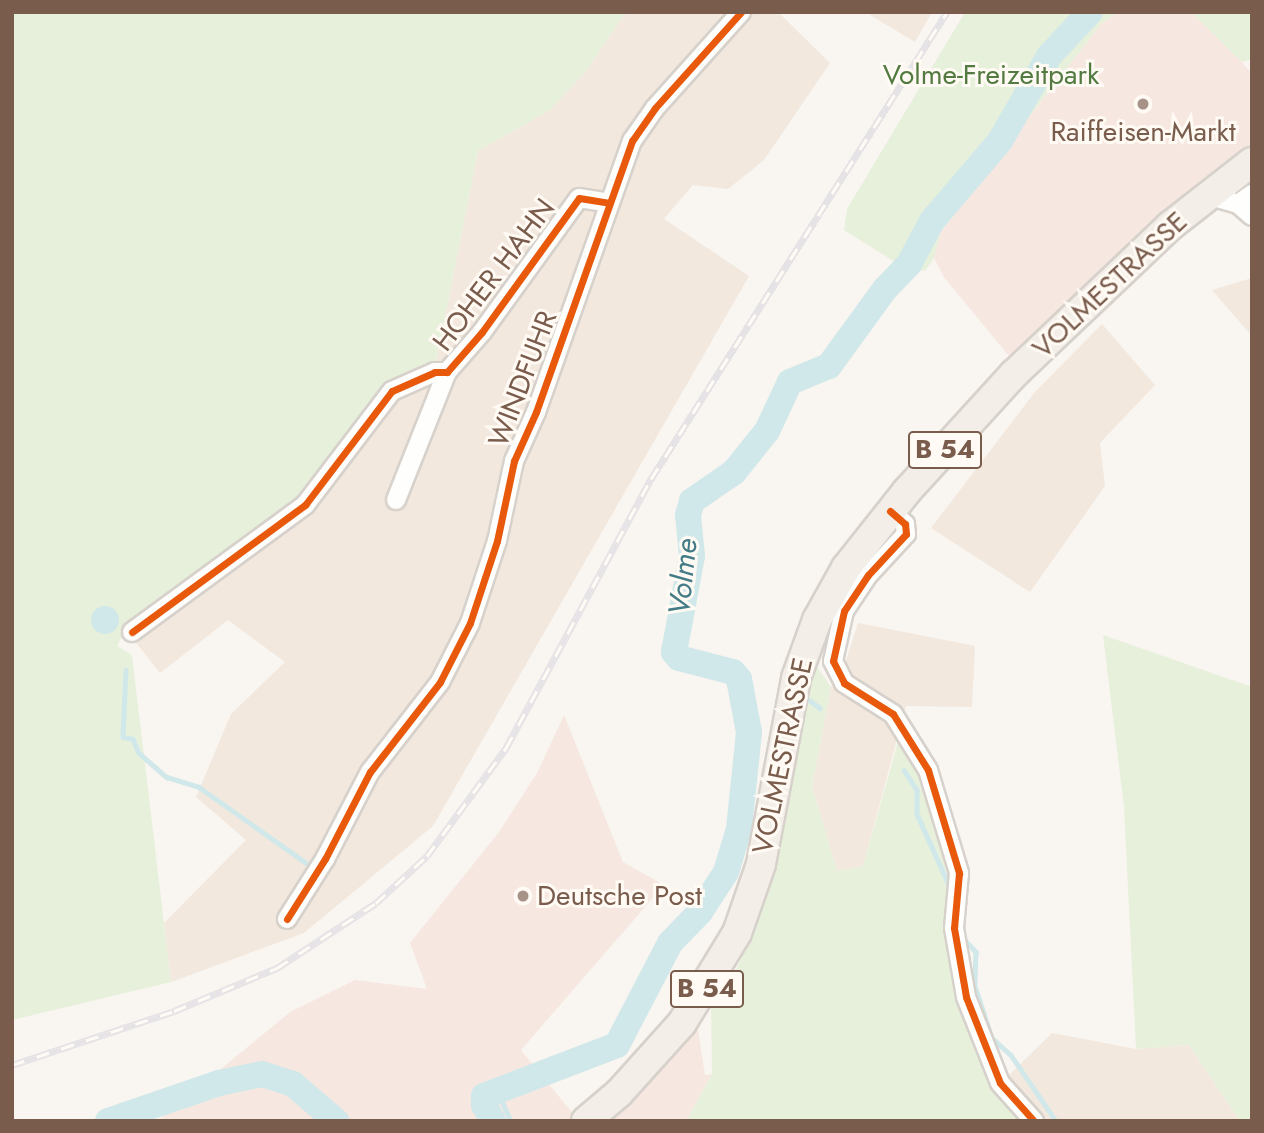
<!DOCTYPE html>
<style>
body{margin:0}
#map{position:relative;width:1264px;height:1133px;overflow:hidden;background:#f9f5f0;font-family:Jost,sans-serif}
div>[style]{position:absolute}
.residential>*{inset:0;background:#f2e8de}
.commercial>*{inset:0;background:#f6e8e1}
.green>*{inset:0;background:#e7f0db}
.water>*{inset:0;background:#d0e8ea}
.round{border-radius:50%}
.stream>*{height:4.5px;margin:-2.25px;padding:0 2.25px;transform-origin:2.25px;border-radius:2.25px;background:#d0e8ea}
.river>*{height:26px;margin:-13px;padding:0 13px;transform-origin:13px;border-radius:13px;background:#d0e8ea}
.roads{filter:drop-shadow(2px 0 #d7d1cb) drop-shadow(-2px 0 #d7d1cb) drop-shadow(0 2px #d7d1cb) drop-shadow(0 -2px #d7d1cb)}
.street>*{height:18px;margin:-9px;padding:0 9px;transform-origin:9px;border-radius:9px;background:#fefefd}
.primary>*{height:28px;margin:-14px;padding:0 14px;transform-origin:14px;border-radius:14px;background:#f3eee8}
.rail>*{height:7px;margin-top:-3.5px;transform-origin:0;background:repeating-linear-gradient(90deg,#fffaf3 0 13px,#e6e3e7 0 26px);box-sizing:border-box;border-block:2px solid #e6e3e7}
.cycleway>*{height:7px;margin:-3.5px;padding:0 3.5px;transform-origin:3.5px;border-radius:3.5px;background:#e8590c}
.dots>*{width:19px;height:19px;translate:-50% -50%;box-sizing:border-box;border:4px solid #fffaf3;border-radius:50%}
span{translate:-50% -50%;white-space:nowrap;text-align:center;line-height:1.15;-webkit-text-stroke:6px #fffaf3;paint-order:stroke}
.shield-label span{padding:2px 5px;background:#fffaf3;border:2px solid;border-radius:5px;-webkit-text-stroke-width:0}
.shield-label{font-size:26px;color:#7a5c4d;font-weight:700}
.park-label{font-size:28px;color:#537a41}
.poi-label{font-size:28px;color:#7a5c4d}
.left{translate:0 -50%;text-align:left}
.street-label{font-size:28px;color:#7a5c4d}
.water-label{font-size:30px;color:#437c86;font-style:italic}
.frame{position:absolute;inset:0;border:14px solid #7a5c4d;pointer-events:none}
</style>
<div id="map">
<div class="residential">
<div style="clip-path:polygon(626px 12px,778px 12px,830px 63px,764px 160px,728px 189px,693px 185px,664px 219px,749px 276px,433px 826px,304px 933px,171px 982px,164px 923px,246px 840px,196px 797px,231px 714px,285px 662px,228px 620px,160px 673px,126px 630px,340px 448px,405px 374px,436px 362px,478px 151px,550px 110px,586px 71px)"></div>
<div style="clip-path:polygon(865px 12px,932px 12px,915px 42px)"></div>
<div style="clip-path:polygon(1252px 278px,1252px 336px,1212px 290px)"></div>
<div style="clip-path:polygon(1102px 324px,1155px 385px,1100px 443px,1105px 486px,1030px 592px,931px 528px,1035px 392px)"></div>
<div style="clip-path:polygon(858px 623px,975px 646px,972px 707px,906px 706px,863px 866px,837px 871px,812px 787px,831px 687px,844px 667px)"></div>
<div style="clip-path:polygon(1052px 1033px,1136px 1049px,1189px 1045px,1240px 1121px,1042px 1121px,1005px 1079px)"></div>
</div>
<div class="commercial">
<div style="clip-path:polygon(1118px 12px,1191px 12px,1242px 62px,1252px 74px,1252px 147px,1184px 195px,1012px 360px,944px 277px,934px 258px,941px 231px,1101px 24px)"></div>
<div style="clip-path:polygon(564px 715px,623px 862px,664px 885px,521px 1050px,579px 1121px,158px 1121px,290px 1012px,355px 980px,427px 989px,410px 943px,499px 832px,537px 773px)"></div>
<div style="clip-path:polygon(697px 1023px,705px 1075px,712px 1074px,686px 1121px,603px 1121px)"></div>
</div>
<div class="green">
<div style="clip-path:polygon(12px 12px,626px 12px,586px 71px,550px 110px,478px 151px,436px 362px,405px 374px,290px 508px,126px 629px,117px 646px,132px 655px,171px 982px,12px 1020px)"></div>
<div style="clip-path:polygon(965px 12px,1118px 12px,1101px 24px,941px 231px,934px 258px,925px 271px,903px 267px,844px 230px,847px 209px)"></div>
<div style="clip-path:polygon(1191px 12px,1252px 12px,1252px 59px,1242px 62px)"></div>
<div style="clip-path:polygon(1103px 635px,1252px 687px,1252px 1121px,1240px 1121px,1189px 1045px,1136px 1049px,1124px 808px)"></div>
<div style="clip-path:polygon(814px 662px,831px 687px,812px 787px,837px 871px,863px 866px,899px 738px,916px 764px,945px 851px,948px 934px,961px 999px,1026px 1121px,686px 1121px,712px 1074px,711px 1005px,737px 968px,760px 913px,779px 848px,795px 734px)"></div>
</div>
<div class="water">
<div class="round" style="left:91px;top:606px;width:28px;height:28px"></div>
</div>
<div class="stream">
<div style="left:126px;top:670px;width:67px;rotate:92.6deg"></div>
<div style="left:123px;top:737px;width:10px;rotate:11deg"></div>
<div style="left:133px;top:739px;width:15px;rotate:67deg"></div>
<div style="left:139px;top:753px;width:37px;rotate:41deg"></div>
<div style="left:167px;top:777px;width:34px;rotate:17deg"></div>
<div style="left:199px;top:787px;width:135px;rotate:35.3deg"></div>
<div style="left:804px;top:696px;width:20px;rotate:37deg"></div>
<div style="left:904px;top:770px;width:24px;rotate:57deg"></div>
<div style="left:917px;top:790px;width:24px;rotate:90deg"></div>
<div style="left:917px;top:814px;width:80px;rotate:65.7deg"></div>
<div style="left:964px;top:939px;width:18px;rotate:47deg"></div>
<div style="left:976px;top:952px;width:34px;rotate:92deg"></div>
<div style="left:975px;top:986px;width:55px;rotate:71.9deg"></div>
<div style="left:992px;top:1038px;width:25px;rotate:42deg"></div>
<div style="left:1011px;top:1055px;width:80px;rotate:55.7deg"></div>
<div style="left:497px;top:1090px;width:34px;rotate:66deg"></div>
</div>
<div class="river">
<div style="left:108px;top:1121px;width:117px;rotate:-18.9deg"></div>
<div style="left:219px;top:1083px;width:44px;rotate:-11.8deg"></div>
<div style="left:262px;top:1074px;width:33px;rotate:18deg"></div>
<div style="left:293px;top:1084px;width:57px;rotate:40.7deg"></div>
<div style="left:493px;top:1121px;width:18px;rotate:-119deg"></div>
<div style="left:484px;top:1105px;width:9px;rotate:-90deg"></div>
<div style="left:484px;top:1096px;width:142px;rotate:-21deg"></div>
<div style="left:617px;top:1045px;width:115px;rotate:-62.5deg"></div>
<div style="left:670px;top:943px;width:43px;rotate:-45.9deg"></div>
<div style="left:700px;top:912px;width:48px;rotate:-57deg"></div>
<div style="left:726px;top:872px;width:45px;rotate:-73.2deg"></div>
<div style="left:739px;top:829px;width:98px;rotate:-84.1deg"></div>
<div style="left:749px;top:732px;width:54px;rotate:-100.7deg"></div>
<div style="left:739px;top:679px;width:9px;rotate:-131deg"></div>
<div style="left:733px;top:672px;width:56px;rotate:-165.5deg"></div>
<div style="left:679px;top:658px;width:8px;rotate:-130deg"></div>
<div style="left:674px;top:652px;width:98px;rotate:-79.4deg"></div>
<div style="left:692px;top:556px;width:41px;rotate:-95.6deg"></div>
<div style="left:688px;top:515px;width:15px;rotate:-74deg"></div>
<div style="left:692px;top:501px;width:51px;rotate:-34.6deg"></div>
<div style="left:734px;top:472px;width:53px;rotate:-51.2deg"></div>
<div style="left:767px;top:431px;width:54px;rotate:-64.9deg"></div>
<div style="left:790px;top:382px;width:42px;rotate:-22.3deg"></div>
<div style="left:829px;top:366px;width:95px;rotate:-54deg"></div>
<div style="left:885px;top:289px;width:35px;rotate:-46deg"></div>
<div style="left:909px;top:264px;width:49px;rotate:-61.9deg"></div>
<div style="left:932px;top:221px;width:105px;rotate:-49.6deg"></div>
<div style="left:1000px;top:141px;width:98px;rotate:-60deg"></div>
<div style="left:1049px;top:56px;width:60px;rotate:-47deg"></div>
</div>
<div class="roads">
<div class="street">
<div style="left:1207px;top:195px;width:32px;rotate:16deg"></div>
<div style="left:1238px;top:204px;width:17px;rotate:-36deg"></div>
<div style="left:1238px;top:204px;width:18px;rotate:41deg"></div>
<div style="left:396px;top:500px;width:138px;rotate:-68.3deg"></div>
<div style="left:890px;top:511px;width:20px;rotate:41deg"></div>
<div style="left:905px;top:524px;width:10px;rotate:84deg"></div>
<div style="left:906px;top:534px;width:56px;rotate:132.8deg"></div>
<div style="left:868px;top:575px;width:43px;rotate:123.7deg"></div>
<div style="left:844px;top:611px;width:51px;rotate:102.4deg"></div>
<div style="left:833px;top:661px;width:25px;rotate:63deg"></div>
<div style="left:844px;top:683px;width:58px;rotate:32.3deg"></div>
<div style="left:893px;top:714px;width:66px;rotate:58deg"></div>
<div style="left:928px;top:770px;width:108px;rotate:73.2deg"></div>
<div style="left:959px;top:873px;width:55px;rotate:95.2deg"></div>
<div style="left:954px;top:928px;width:70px;rotate:80.1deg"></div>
<div style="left:966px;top:997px;width:92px;rotate:68.4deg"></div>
<div style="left:1000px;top:1083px;width:51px;rotate:48.2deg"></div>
<div style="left:132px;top:632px;width:215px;rotate:-36.3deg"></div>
<div style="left:305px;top:505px;width:143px;rotate:-52.7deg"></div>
<div style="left:392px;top:391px;width:47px;rotate:-23.8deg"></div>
<div style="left:435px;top:372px;width:12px"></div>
<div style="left:447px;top:372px;width:53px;rotate:-48.8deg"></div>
<div style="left:482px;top:332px;width:165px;rotate:-54.1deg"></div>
<div style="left:579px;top:198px;width:31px;rotate:9deg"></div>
<div style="left:287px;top:919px;width:71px;rotate:-57.7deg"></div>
<div style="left:325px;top:859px;width:98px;rotate:-62.7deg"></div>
<div style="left:370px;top:772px;width:114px;rotate:-52.1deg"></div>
<div style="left:440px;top:682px;width:66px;rotate:-63deg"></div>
<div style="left:470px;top:623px;width:86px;rotate:-71.8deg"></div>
<div style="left:497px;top:541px;width:82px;rotate:-78deg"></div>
<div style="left:514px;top:461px;width:54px;rotate:-65.8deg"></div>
<div style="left:536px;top:412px;width:288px;rotate:-70.5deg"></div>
<div style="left:632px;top:141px;width:40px;rotate:-55.1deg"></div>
<div style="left:655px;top:108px;width:129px;rotate:-48.1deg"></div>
</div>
<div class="primary">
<div style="left:586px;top:1121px;width:43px;rotate:-40.3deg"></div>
<div style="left:619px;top:1093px;width:94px;rotate:-48deg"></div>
<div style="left:682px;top:1023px;width:105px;rotate:-58.6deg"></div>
<div style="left:737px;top:933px;width:73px;rotate:-70.8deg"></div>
<div style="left:761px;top:864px;width:189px;rotate:-79.3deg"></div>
<div style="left:796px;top:678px;width:62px;rotate:-70.1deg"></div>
<div style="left:817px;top:620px;width:60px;rotate:-60.9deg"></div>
<div style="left:846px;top:568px;width:98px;rotate:-51.6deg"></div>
<div style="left:907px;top:491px;width:159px;rotate:-47.6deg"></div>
<div style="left:1014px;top:374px;width:215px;rotate:-43.5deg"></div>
<div style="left:1170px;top:226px;width:104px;rotate:-38deg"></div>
</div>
</div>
<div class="rail">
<div style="left:12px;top:1065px;width:171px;rotate:-18.4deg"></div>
<div style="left:174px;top:1011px;width:112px;rotate:-22.7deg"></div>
<div style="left:277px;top:968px;width:118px;rotate:-33.3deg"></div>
<div style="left:376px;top:903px;width:69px;rotate:-42.7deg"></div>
<div style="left:427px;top:856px;width:134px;rotate:-53.8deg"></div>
<div style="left:506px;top:748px;width:306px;rotate:-61.7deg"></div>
<div style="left:651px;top:479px;width:553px;rotate:-57.63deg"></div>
</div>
<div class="cycleway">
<div style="left:890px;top:511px;width:20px;rotate:41deg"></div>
<div style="left:905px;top:524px;width:10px;rotate:84deg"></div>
<div style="left:906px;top:534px;width:56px;rotate:132.8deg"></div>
<div style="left:868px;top:575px;width:43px;rotate:123.7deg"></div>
<div style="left:844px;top:611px;width:51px;rotate:102.4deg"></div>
<div style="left:833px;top:661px;width:25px;rotate:63deg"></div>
<div style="left:844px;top:683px;width:58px;rotate:32.3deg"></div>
<div style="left:893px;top:714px;width:66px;rotate:58deg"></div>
<div style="left:928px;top:770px;width:108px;rotate:73.2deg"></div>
<div style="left:959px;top:873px;width:55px;rotate:95.2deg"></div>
<div style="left:954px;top:928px;width:70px;rotate:80.1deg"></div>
<div style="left:966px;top:997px;width:92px;rotate:68.4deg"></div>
<div style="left:1000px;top:1083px;width:51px;rotate:48.2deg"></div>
<div style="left:132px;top:632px;width:215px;rotate:-36.3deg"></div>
<div style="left:305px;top:505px;width:143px;rotate:-52.7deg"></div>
<div style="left:392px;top:391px;width:47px;rotate:-23.8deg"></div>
<div style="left:435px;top:372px;width:12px"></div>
<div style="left:447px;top:372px;width:53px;rotate:-48.8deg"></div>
<div style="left:482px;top:332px;width:165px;rotate:-54.1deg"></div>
<div style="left:579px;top:198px;width:31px;rotate:9deg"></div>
<div style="left:287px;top:919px;width:71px;rotate:-57.7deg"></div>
<div style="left:325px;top:859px;width:98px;rotate:-62.7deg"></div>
<div style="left:370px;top:772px;width:114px;rotate:-52.1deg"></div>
<div style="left:440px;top:682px;width:66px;rotate:-63deg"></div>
<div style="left:470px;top:623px;width:86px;rotate:-71.8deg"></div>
<div style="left:497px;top:541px;width:82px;rotate:-78deg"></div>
<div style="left:514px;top:461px;width:54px;rotate:-65.8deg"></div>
<div style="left:536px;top:412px;width:288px;rotate:-70.5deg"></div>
<div style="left:632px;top:141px;width:40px;rotate:-55.1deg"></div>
<div style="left:655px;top:108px;width:129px;rotate:-48.1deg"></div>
</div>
<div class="dots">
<div style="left:1143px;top:104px;background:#a69286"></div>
<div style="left:523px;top:896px;background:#a69286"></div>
</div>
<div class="shield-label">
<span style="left:945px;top:450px">B 54</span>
<span style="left:707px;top:989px">B 54</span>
</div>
<div class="park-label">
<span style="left:991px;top:75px">Volme-Freizeitpark</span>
</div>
<div class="poi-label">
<span style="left:1143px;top:132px">Raiffeisen-Markt</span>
<span class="left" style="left:537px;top:896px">Deutsche Post</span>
</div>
<div class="street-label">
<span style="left:494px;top:275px;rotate:-53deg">HOHER HAHN</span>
<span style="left:1110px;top:285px;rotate:-43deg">VOLMESTRASSE</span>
<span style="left:523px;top:379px;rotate:-69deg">WINDFUHR</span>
<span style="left:783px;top:756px;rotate:-78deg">VOLMESTRASSE</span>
</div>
<div class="water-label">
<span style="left:683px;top:577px;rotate:-84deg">Volme</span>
</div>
<div class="frame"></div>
</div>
